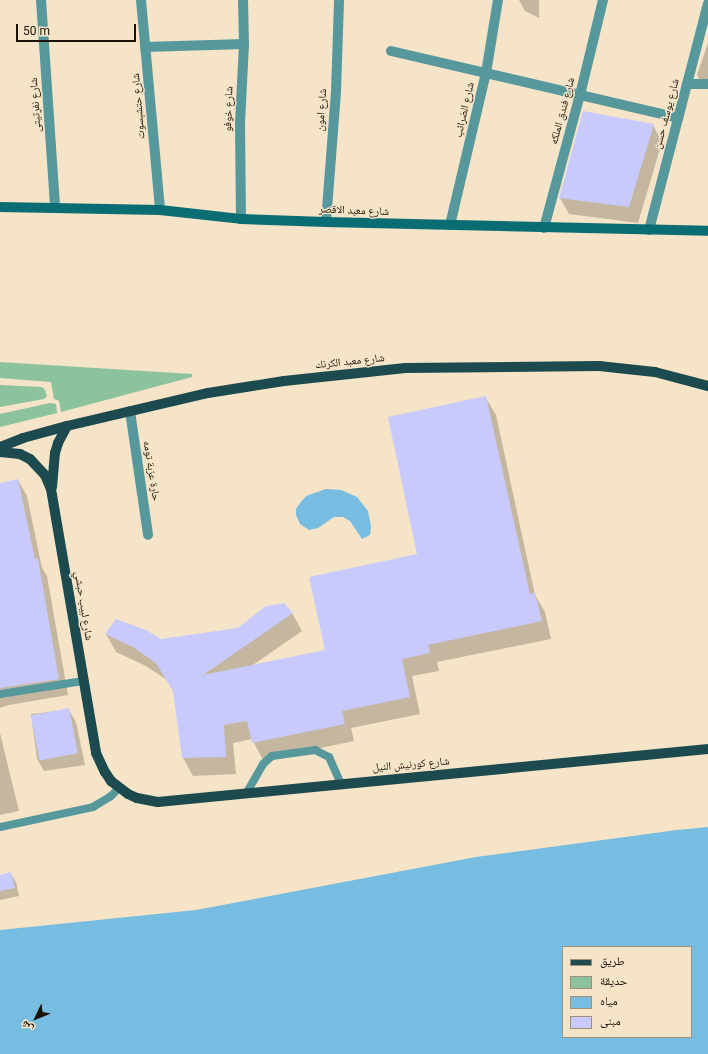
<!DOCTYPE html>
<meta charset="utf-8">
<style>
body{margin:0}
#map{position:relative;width:708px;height:1054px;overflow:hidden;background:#f5e4c7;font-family:Roboto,"Noto Naskh Arabic",sans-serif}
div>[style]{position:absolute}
.green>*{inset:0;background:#8dc29f}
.water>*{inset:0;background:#77bde2}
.shadow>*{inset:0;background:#0003}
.building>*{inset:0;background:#c8cafd;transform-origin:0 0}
.lane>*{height:8px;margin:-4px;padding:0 4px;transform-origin:4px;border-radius:4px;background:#57989d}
.street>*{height:10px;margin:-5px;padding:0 5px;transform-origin:5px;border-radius:5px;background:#57989d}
.secondary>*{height:10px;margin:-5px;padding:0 5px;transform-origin:5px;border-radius:5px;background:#0b6d74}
.primary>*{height:10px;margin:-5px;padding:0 5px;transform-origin:5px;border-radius:5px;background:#1c4a4e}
span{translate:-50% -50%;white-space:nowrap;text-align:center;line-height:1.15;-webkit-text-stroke:3px #f5e4c7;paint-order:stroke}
.street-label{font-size:11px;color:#191309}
.legend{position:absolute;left:562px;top:946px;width:130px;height:92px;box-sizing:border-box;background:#f5e4c7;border:1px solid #9d907b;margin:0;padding:5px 7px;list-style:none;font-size:12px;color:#191309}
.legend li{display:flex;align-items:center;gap:8px;height:20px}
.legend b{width:20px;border:1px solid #9d907b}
.north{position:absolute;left:16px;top:998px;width:40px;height:40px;-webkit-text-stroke:3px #f5e4c7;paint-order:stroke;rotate:227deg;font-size:11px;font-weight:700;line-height:16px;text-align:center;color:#191309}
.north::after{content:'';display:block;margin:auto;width:14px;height:18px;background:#191309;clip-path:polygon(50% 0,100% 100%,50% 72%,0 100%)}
.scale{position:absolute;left:16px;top:24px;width:120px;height:18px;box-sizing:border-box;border:2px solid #191309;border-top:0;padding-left:5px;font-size:12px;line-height:14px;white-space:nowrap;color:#191309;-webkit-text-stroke:3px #f5e4c7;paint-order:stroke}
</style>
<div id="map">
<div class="green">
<div style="clip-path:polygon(0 362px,192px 374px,192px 377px,61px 412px,59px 401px,54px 399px,51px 382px,0 378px)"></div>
<div style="clip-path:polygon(0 385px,42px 387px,45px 390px,47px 396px,44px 399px,0 407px)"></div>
<div style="clip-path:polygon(50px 403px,56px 404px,57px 413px,0 427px,0 414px)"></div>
</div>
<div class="water">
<div style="clip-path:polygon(326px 489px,341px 490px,357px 497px,368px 511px,371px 526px,370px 535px,362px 539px,350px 521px,343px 517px,334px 517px,318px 528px,309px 530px,300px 524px,296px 515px,296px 509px,300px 503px,306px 496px)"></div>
<div style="clip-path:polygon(evenodd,708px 827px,708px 1054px,0 1054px,0 930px,196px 910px,476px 857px,677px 830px,708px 827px,563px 947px,691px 947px,691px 1037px,563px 1037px,563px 947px)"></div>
</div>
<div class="shadow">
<div style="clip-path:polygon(519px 0,539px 0,539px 18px,525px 11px)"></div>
<div style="clip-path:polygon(708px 43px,708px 84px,702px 85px,697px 75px)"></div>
<div style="clip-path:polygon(653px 125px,662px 142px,638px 223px,569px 214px,560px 198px)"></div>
<div style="clip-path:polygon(486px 398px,496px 415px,535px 595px,545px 612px,551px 639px,437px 662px,439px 671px,412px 676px,420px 714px,351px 728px,354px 741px,263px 760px,252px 739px,233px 743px,236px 774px,193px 776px,183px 758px,174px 693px,167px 680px,144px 665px,116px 652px,106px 634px,160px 640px,238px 629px,292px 613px,302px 631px,250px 667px,326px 651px,418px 554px)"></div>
<div style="clip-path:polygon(18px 480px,27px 496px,42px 568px,47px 576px,68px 695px,9px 705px,0 708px,0 484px)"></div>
<div style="clip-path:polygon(69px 710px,76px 722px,85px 765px,44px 771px,37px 759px,31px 714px)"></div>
<div style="clip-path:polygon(0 733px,19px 811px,0 815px)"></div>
<div style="clip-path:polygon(11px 874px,16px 882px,19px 896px,0 900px,0 876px)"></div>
</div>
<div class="building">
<div style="clip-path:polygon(583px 111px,654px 124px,629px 207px,559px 198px)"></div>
<div style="clip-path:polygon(486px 396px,530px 594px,535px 593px,542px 621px,428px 645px,430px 653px,402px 659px,410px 697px,342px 711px,345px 724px,252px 743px,247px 721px,224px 725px,226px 757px,182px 758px,173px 691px,156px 663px,133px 647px,105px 634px,116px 619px,146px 630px,161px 639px,238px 628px,266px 606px,284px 603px,293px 613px,203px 675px,325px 650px,309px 577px,417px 554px,388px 417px)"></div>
<div style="clip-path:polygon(18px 479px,35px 559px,38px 559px,59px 679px,0 688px,0 483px)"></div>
<div style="left:69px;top:708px;width:46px;height:39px;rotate:79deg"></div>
<div style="clip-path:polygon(11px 872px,15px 888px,0 891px,0 875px)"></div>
</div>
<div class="lane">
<div style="left:0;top:694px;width:84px;rotate:-8.9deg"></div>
<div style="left:247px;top:792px;width:32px;rotate:-60deg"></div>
<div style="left:263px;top:764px;width:12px;rotate:-42deg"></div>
<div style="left:272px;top:756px;width:43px;rotate:-7.9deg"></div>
<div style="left:315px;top:750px;width:16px;rotate:27deg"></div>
<div style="left:329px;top:757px;width:30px;rotate:66deg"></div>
<div style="left:0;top:827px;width:95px;rotate:-12.1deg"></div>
<div style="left:93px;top:807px;width:21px;rotate:-31deg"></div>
<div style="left:111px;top:796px;width:11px;rotate:-45deg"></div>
</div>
<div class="street">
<div style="left:41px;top:0;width:208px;rotate:86.1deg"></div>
<div style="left:141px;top:0;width:211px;rotate:84.8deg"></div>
<div style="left:145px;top:47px;width:99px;rotate:-1.7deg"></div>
<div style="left:391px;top:51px;width:295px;rotate:13.1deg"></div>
<div style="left:687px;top:84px;width:21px"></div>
<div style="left:241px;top:219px;width:96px;rotate:-90.6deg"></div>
<div style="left:240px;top:123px;width:79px;rotate:-87.1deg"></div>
<div style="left:244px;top:44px;width:44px;rotate:-91.3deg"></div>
<div style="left:326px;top:222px;width:130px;rotate:-85.6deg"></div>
<div style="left:336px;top:92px;width:92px;rotate:-88.1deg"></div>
<div style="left:450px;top:225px;width:156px;rotate:-76.7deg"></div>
<div style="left:486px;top:73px;width:74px;rotate:-80.7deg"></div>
<div style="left:544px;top:228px;width:138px;rotate:-74.9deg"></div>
<div style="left:580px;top:95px;width:98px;rotate:-76.4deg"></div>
<div style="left:649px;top:230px;width:234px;rotate:-75.4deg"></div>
<div style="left:130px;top:411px;width:125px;rotate:81.7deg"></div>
</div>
<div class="secondary">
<div style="left:0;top:207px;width:160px;rotate:1.1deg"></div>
<div style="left:160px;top:210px;width:81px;rotate:6.3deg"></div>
<div style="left:241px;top:219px;width:85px;rotate:2deg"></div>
<div style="left:326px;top:222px;width:382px;rotate:1.3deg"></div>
</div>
<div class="primary">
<div style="left:0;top:447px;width:25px;rotate:-21deg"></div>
<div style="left:23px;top:438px;width:46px;rotate:-15.3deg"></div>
<div style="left:67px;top:426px;width:145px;rotate:-13.2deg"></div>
<div style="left:208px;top:393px;width:77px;rotate:-9deg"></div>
<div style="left:284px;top:381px;width:122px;rotate:-6.1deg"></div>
<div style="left:405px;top:368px;width:194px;rotate:-0.6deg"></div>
<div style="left:599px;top:366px;width:56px;rotate:6.1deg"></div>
<div style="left:655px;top:372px;width:55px;rotate:14.8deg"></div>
<div style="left:0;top:452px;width:20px;rotate:6deg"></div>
<div style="left:20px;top:454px;width:11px;rotate:27deg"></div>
<div style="left:30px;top:459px;width:22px;rotate:47deg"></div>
<div style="left:45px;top:475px;width:15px;rotate:67deg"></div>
<div style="left:51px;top:489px;width:268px;rotate:80.3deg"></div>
<div style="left:96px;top:753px;width:21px;rotate:65deg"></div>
<div style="left:105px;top:772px;width:11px;rotate:56deg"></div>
<div style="left:111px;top:781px;width:21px;rotate:37deg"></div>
<div style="left:128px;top:794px;width:10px;rotate:24deg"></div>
<div style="left:137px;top:798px;width:21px;rotate:11deg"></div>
<div style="left:158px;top:802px;width:553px;rotate:-5.5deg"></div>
<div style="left:52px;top:487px;width:34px;rotate:-85deg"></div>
<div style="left:55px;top:453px;width:10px;rotate:-73deg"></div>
<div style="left:58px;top:443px;width:19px;rotate:-62deg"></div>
</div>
<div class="street-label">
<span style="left:36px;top:105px;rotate:-94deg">شارع نفرتيتى</span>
<span style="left:139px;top:106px;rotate:-95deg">شارع حتشبسوت</span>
<span style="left:229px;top:109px;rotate:-88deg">شارع خوفو</span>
<span style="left:322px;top:110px;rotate:-86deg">شارع امون</span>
<span style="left:465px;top:110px;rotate:-77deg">شارع الضرائب</span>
<span style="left:563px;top:111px;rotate:-75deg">شارع فندق الملكه</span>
<span style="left:667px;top:114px;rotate:-75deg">شارع يوسف حسن</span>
<span style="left:354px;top:211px;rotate:2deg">شارع معبد الاقصر</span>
<span style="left:350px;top:362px;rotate:-6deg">شارع معبد الكرنك</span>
<span style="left:151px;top:471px;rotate:81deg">حارة عزبة تومه</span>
<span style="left:83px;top:606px;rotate:81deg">شارع لبيب حبشي</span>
<span style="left:411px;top:765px;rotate:-5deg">شارع كورنيش النيل</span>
</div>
<ul class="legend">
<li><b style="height:5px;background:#1c4a4e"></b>طريق</li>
<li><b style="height:11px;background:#8dc29f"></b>حديقة</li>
<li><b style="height:11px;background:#77bde2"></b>مياه</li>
<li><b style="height:11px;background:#c8cafd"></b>مبنى</li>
</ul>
<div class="north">ش</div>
<div class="scale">50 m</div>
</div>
